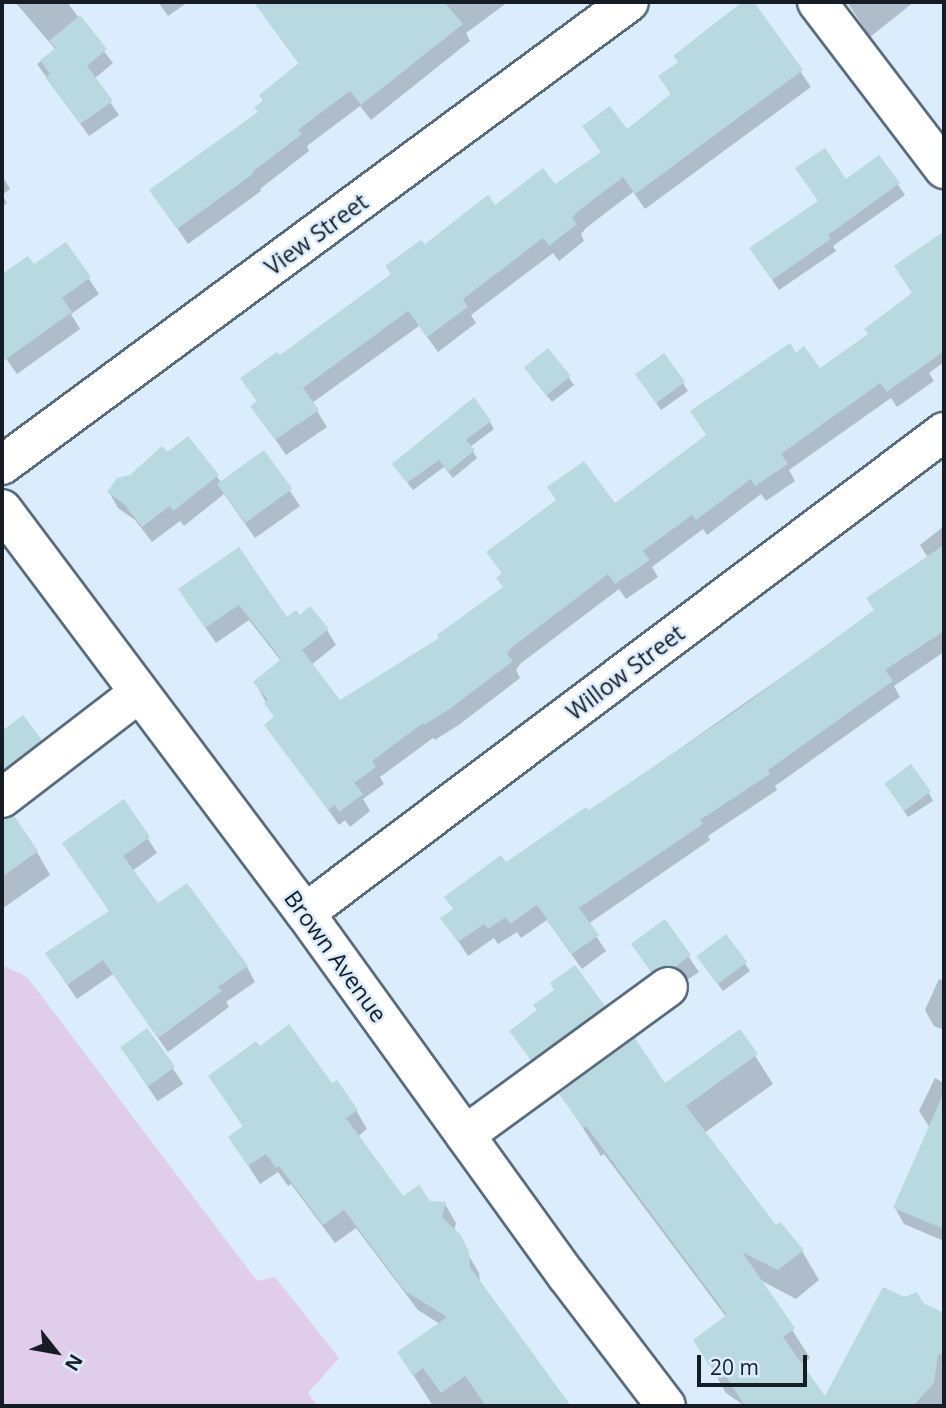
<!DOCTYPE html>
<style>
body{margin:0}
#map{position:relative;width:946px;height:1408px;overflow:hidden;background:#dbecfc;font-family:"Open Sans",sans-serif}
div>[style]{position:absolute}
.green>*{inset:0;background:#e0cceb}
.shadow>*{inset:0;background:#0003;transform-origin:0 0}
.building>*{inset:0;background:#b8d9e0;transform-origin:0 0}
.roads{filter:drop-shadow(2px 0 #596c7e) drop-shadow(-2px 0 #596c7e) drop-shadow(0 2px #596c7e) drop-shadow(0 -2px #596c7e)}
.minor>*{height:38px;margin:-19px;padding:0 19px;transform-origin:19px;border-radius:19px;background:#fff}
span{translate:-50% -50%;white-space:nowrap;text-align:center;line-height:1.15;-webkit-text-stroke:5px #dbecfc;paint-order:stroke}
.street-label{font-size:23px;color:#151c24}
.frame{position:absolute;inset:0;border:4px solid #151c24;pointer-events:none}
.north{position:absolute;left:21px;top:1317px;width:70px;height:70px;-webkit-text-stroke:5px #dbecfc;paint-order:stroke;rotate:121deg;font-size:19px;font-weight:700;line-height:28px;text-align:center;color:#151c24}
.north::after{content:'';display:block;margin:auto;width:24px;height:32px;background:#151c24;clip-path:polygon(50% 0,100% 100%,50% 72%,0 100%)}
.scale{position:absolute;left:697px;top:1355px;width:110px;height:32px;box-sizing:border-box;border:4px solid #151c24;border-top:0;padding-left:9px;font-size:21px;line-height:24px;white-space:nowrap;color:#151c24;-webkit-text-stroke:5px #dbecfc;paint-order:stroke}
</style>
<div id="map">
<div class="green">
<div style="clip-path:polygon(2px 965px,27px 977px,257px 1281px,275px 1277px,339px 1358px,308px 1393px,318px 1406px,2px 1406px)"></div>
</div>
<div class="shadow">
<div style="clip-path:polygon(15px 2px,67px 2px,113px 63px,94px 79px,119px 115px,89px 136px,37px 64px,56px 50px)"></div>
<div style="clip-path:polygon(158px 2px,188px 2px,168px 16px)"></div>
<div style="clip-path:polygon(254px 2px,311px 2px,330px 27px,361px 2px,508px 2px,466px 33px,470px 41px,371px 120px,360px 106px,307px 146px,309px 151px,260px 189px,261px 191px,188px 244px,151px 190px,259px 113px,300px 65px)"></div>
<div style="clip-path:polygon(847px 2px,914px 2px,870px 37px)"></div>
<div style="clip-path:polygon(756px 8px,811px 87px,645px 209px,633px 192px,586px 228px,581px 234px,584px 241px,559px 261px,553px 253px,471px 315px,476px 323px,438px 352px,419px 326px,312px 403px,327px 427px,286px 455px,253px 407px,258px 403px,242px 379px,280px 357px,393px 275px,424px 246px,495px 207px,555px 186px,602px 154px,585px 127px,627px 132px,672px 96px,660px 77px)"></div>
<div style="clip-path:polygon(879px 157px,905px 195px,833px 246px,836px 251px,779px 290px,758px 259px,845px 181px)"></div>
<div style="clip-path:polygon(2px 175px,10px 189px,2px 195px)"></div>
<div style="clip-path:polygon(2px 195px,7px 203px,2px 207px)"></div>
<div style="clip-path:polygon(941px 235px,944px 240px,944px 362px,929px 373px,934px 381px,897px 407px,891px 398px,789px 470px,795px 481px,766px 501px,761px 494px,707px 535px,703px 529px,652px 567px,658px 577px,626px 599px,619px 589px,520px 664px,516px 670px,520px 678px,460px 724px,435px 740px,433px 738px,380px 777px,384px 784px,363px 799px,370px 811px,350px 827px,345px 820px,339px 825px,267px 725px,275px 719px,255px 682px,281px 661px,249px 620px,216px 643px,190px 605px,239px 550px,287px 619px,327px 630px,336px 645px,311px 665px,339px 702px,441px 638px,505px 588px,503px 575px,488px 552px,615px 506px,708px 436px,796px 355px,820px 371px,870px 335px,913px 294px)"></div>
<div style="clip-path:polygon(66px 245px,99px 294px,71px 314px,80px 329px,17px 374px,2px 353px,2px 287px)"></div>
<div style="clip-path:polygon(548px 350px,574px 385px,552px 402px,530px 375px)"></div>
<div style="clip-path:polygon(642px 382px,683px 383px,688px 391px,661px 410px)"></div>
<div style="clip-path:polygon(490px 422px,494px 429px,470px 447px,477px 458px,453px 478px,444px 467px,413px 490px,399px 472px)"></div>
<div style="clip-path:polygon(188px 438px,221px 482px,264px 452px,300px 506px,255px 538px,224px 494px,184px 526px,180px 521px,152px 542px,135px 520px,118px 508px,109px 492px)"></div>
<div style="clip-path:polygon(944px 526px,944px 652px,894px 686px,900px 697px,775px 786px,777px 790px,708px 836px,710px 840px,588px 924px,606px 951px,582px 969px,547px 920px,521px 938px,517px 932px,498px 944px,494px 938px,468px 956px,443px 918px,506px 865px,588px 813px,876px 611px,928px 558px,920px 545px)"></div>
<div style="clip-path:polygon(22px 717px,49px 757px,2px 795px,2px 733px)"></div>
<div style="clip-path:polygon(890px 790px,929px 793px,933px 801px,908px 817px)"></div>
<div style="clip-path:polygon(124px 802px,157px 853px,132px 871px,158px 905px,247px 967px,255px 982px,226px 1002px,229px 1007px,168px 1052px,113px 974px,77px 999px,56px 968px,110px 912px)"></div>
<div style="clip-path:polygon(2px 821px,37px 852px,50px 875px,2px 909px)"></div>
<div style="clip-path:polygon(665px 922px,699px 972px,684px 982px,662px 987px,643px 960px)"></div>
<div style="clip-path:polygon(726px 936px,750px 971px,723px 991px,703px 964px)"></div>
<div style="clip-path:polygon(939px 979px,944px 981px,944px 1030px,934px 1026px,925px 1010px)"></div>
<div style="clip-path:polygon(603px 1007px,612px 1023px,541px 1075px,512px 1032px)"></div>
<div style="left:147px;top:1030px;width:65px;height:31px;rotate:56deg"></div>
<div style="clip-path:polygon(740px 1032px,773px 1084px,704px 1133px,776px 1228px,802px 1251px,819px 1280px,796px 1299px,760px 1280px,810px 1358px,801px 1365px,825px 1399px,922px 1304px,944px 1315px,944px 1406px,745px 1406px,726px 1393px,696px 1340px,727px 1318px,604px 1154px,601px 1156px,561px 1094px,664px 1086px)"></div>
<div style="clip-path:polygon(259px 1048px,331px 1086px,356px 1110px,367px 1129px,357px 1137px,403px 1199px,445px 1204px,456px 1223px,454px 1231px,479px 1273px,480px 1284px,568px 1406px,433px 1406px,399px 1353px,440px 1324px,418px 1310px,356px 1228px,335px 1243px,291px 1184px,288px 1186px,278px 1172px,260px 1184px,230px 1137px,244px 1128px,210px 1077px)"></div>
<div style="clip-path:polygon(935px 1078px,944px 1083px,944px 1241px,904px 1224px,895px 1208px,930px 1128px,919px 1111px)"></div>
</div>
<div class="building">
<div style="clip-path:polygon(254px 2px,444px 2px,463px 24px,361px 105px,350px 91px,298px 130px,302px 134px,252px 172px,253px 174px,177px 229px,149px 190px,258px 112px,254px 107px,263px 101px,259px 95px,299px 63px)"></div>
<div style="clip-path:polygon(742px 2px,754px 2px,803px 70px,635px 194px,623px 177px,577px 212px,572px 218px,577px 224px,549px 246px,543px 238px,463px 299px,468px 307px,427px 337px,408px 311px,303px 388px,319px 410px,275px 440px,250px 406px,257px 401px,240px 378px,277px 352px,280px 355px,391px 274px,385px 266px,421px 240px,425px 244px,488px 195px,495px 205px,543px 168px,555px 184px,601px 152px,582px 126px,610px 106px,627px 129px,671px 94px,658px 76px,678px 62px,673px 56px)"></div>
<div style="clip-path:polygon(80px 15px,107px 49px,87px 66px,113px 101px,80px 124px,45px 77px,50px 74px,40px 60px,56px 48px,49px 41px)"></div>
<div style="clip-path:polygon(825px 148px,846px 179px,879px 155px,900px 183px,828px 235px,831px 239px,772px 280px,749px 248px,818px 201px,795px 168px)"></div>
<div style="clip-path:polygon(944px 231px,944px 351px,887px 392px,880px 383px,781px 454px,788px 464px,755px 486px,751px 479px,696px 520px,692px 515px,643px 551px,650px 560px,615px 584px,608px 574px,511px 648px,507px 654px,513px 661px,451px 708px,424px 725px,423px 723px,372px 761px,376px 767px,354px 783px,363px 794px,339px 812px,335px 805px,328px 810px,264px 725px,274px 717px,264px 703px,268px 700px,253px 682px,281px 659px,239px 605px,205px 628px,178px 589px,239px 547px,287px 617px,296px 610px,300px 615px,310px 606px,329px 629px,302px 650px,340px 700px,439px 638px,437px 635px,503px 587px,496px 578px,502px 573px,486px 552px,556px 500px,547px 487px,584px 461px,615px 503px,706px 435px,690px 411px,790px 343px,796px 353px,804px 346px,820px 368px,868px 334px,864px 329px,912px 293px,894px 266px)"></div>
<div style="clip-path:polygon(66px 242px,91px 277px,62px 298px,72px 312px,2px 362px,2px 274px,28px 256px,34px 264px)"></div>
<div style="left:548px;top:348px;width:36px;height:31px;rotate:51deg"></div>
<div style="left:664px;top:353px;width:36px;height:36px;rotate:54deg"></div>
<div style="clip-path:polygon(474px 397px,491px 421px,466px 440px,475px 450px,448px 472px,439px 460px,407px 483px,392px 464px)"></div>
<div style="clip-path:polygon(188px 436px,219px 475px,173px 511px,170px 506px,142px 527px,124px 504px,107px 492px,117px 478px,130px 475px,162px 446px,168px 452px)"></div>
<div style="left:264px;top:450px;width:48px;height:58px;rotate:54deg"></div>
<div style="clip-path:polygon(944px 545px,944px 631px,885px 670px,893px 681px,768px 770px,770px 774px,700px 820px,703px 824px,579px 908px,599px 935px,572px 954px,537px 905px,510px 924px,506px 917px,488px 929px,484px 924px,458px 942px,440px 918px,453px 909px,444px 897px,501px 855px,506px 862px,586px 807px,589px 810px,736px 711px,874px 610px,866px 598px)"></div>
<div style="clip-path:polygon(23px 715px,42px 740px,2px 771px,2px 731px)"></div>
<div style="left:911px;top:764px;width:34px;height:33px;rotate:54deg"></div>
<div style="clip-path:polygon(124px 799px,150px 837px,123px 856px,158px 903px,187px 883px,248px 966px,218px 987px,222px 991px,158px 1038px,103px 960px,67px 985px,45px 953px,109px 911px,62px 843px)"></div>
<div style="clip-path:polygon(14px 816px,38px 851px,2px 877px,2px 819px)"></div>
<div style="clip-path:polygon(665px 919px,691px 955px,675px 967px,665px 965px,651px 972px,631px 944px)"></div>
<div style="left:726px;top:934px;width:35px;height:37px;rotate:53deg"></div>
<div style="clip-path:polygon(575px 965px,605px 1006px,531px 1060px,509px 1031px,537px 1010px,533px 1005px,554px 990px,550px 983px)"></div>
<div style="clip-path:polygon(289px 1024px,332px 1083px,337px 1080px,358px 1110px,346px 1118px,403px 1196px,419px 1185px,430px 1201px,446px 1202px,442px 1217px,461px 1235px,469px 1252px,470px 1267px,571px 1406px,486px 1406px,465px 1376px,441px 1393px,423px 1368px,413px 1376px,397px 1352px,447px 1317px,405px 1291px,344px 1210px,323px 1225px,279px 1166px,276px 1168px,266px 1154px,248px 1166px,228px 1137px,243px 1126px,208px 1076px,256px 1041px,260px 1046px)"></div>
<div style="left:147px;top:1028px;width:48px;height:33px;rotate:54deg"></div>
<div style="clip-path:polygon(740px 1029px,758px 1054px,686px 1106px,776px 1225px,780px 1222px,804px 1250px,778px 1270px,742px 1252px,795px 1328px,783px 1337px,825px 1396px,883px 1287px,904px 1297px,917px 1292px,923px 1303px,944px 1313px,944px 1353px,938px 1355px,934px 1383px,913px 1406px,745px 1406px,723px 1372px,708px 1364px,693px 1340px,727px 1315px,586px 1126px,583px 1128px,559px 1094px,635px 1038px,665px 1083px)"></div>
<div style="clip-path:polygon(944px 1092px,944px 1229px,893px 1208px)"></div>
</div>
<div class="roads">
<div class="minor">
<div style="left:817px;top:2px;width:210px;rotate:52.7deg"></div>
<div style="left:2px;top:465px;width:779px;rotate:-36.44deg"></div>
<div style="left:2px;top:509px;width:505px;rotate:53.13deg"></div>
<div style="left:305px;top:913px;width:448px;rotate:54.2deg"></div>
<div style="left:567px;top:1276px;width:163px;rotate:52.7deg"></div>
<div style="left:2px;top:798px;width:173px;rotate:-37.5deg"></div>
<div style="left:305px;top:913px;width:800px;rotate:-36.97deg"></div>
<div style="left:465px;top:1135px;width:251px;rotate:-36.1deg"></div>
</div>
</div>
<div class="street-label">
<span style="left:316px;top:234px;rotate:-36deg">View Street</span>
<span style="left:625px;top:672px;rotate:-37deg">Willow Street</span>
<span style="left:336px;top:956px;rotate:54deg">Brown Avenue</span>
</div>
<div class="frame"></div>
<div class="north">N</div>
<div class="scale">20 m</div>
</div>
